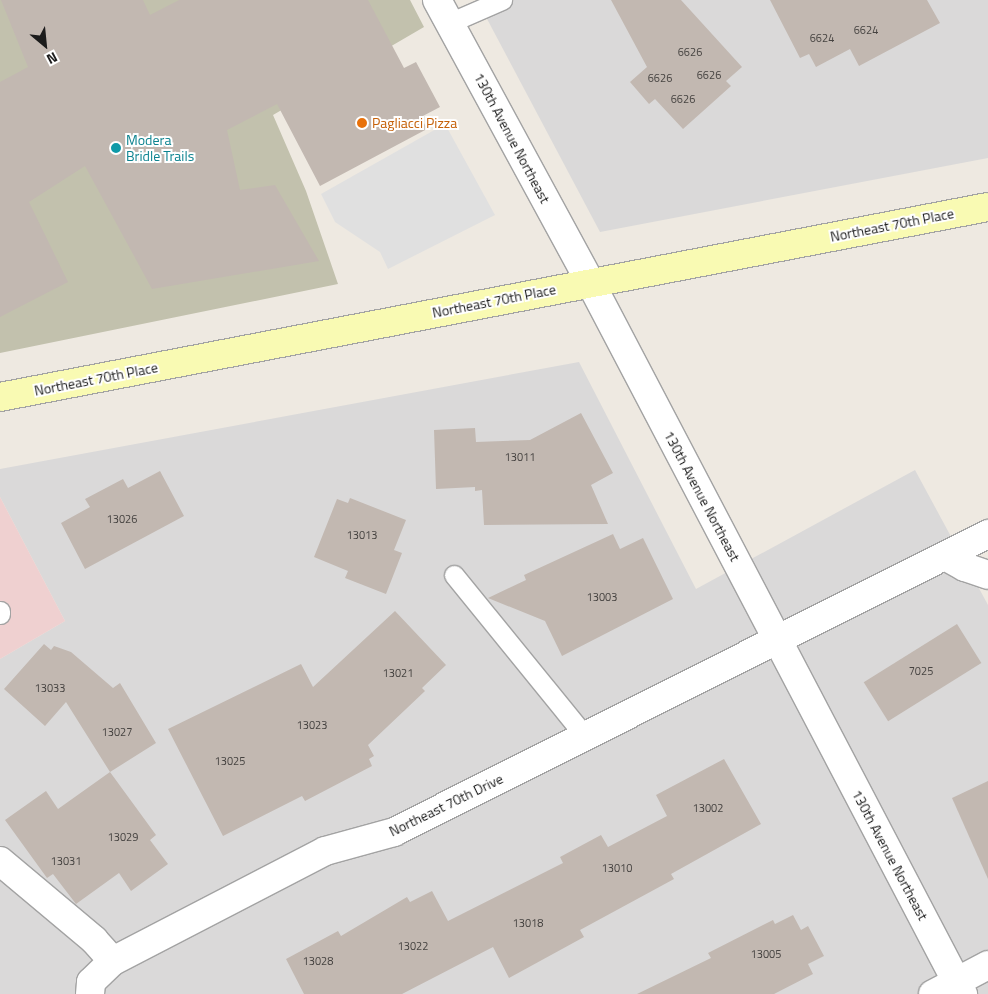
<!DOCTYPE html>
<style>
body{margin:0}
#map{position:relative;width:988px;height:994px;overflow:hidden;background:#eee9e1;font-family:"Titillium Web",sans-serif}
div>[style]{position:absolute}
.residential>*{inset:0;background:#dad9d9}
.commercial>*{inset:0;background:#efd0d0}
.construction>*{inset:0;background:#c2c1ad}
.parking>*{inset:0;background:#e0e0e0}
.building>*{inset:0;background:#c2b8b1;transform-origin:0 0}
.roads{filter:drop-shadow(1px 0 #a3a3a3) drop-shadow(-1px 0 #a3a3a3) drop-shadow(0 1px #a3a3a3) drop-shadow(0 -1px #a3a3a3)}
.service>*{height:19px;margin:-9.5px;padding:0 9.5px;transform-origin:9.5px;border-radius:9.5px;background:#fff}
.minor>*{height:28px;margin:-14px;padding:0 14px;transform-origin:14px;border-radius:14px;background:#fff}
.secondary>*{height:28px;margin:-14px;padding:0 14px;transform-origin:14px;border-radius:14px;background:#f9fab3}
.dots>*{width:14px;height:14px;translate:-50% -50%;box-sizing:border-box;border:2px solid #fff;border-radius:50%}
span{translate:-50% -50%;white-space:nowrap;text-align:center;line-height:1.15;-webkit-text-stroke:4px #fff;paint-order:stroke}
.number-label{font-size:11px;color:#464341}
.number-label span{-webkit-text-stroke-width:0}
.food-label{font-size:14px;color:#c56008}
.left{translate:0 -50%;text-align:left}
.street-label{font-size:14px;color:#1c1c1c}
.culture-label{font-size:14px;color:#0d838f}
.north{position:absolute;left:20px;top:20px;width:50px;height:50px;-webkit-text-stroke:4px #fff;paint-order:stroke;rotate:152deg;font-size:14px;font-weight:700;line-height:20px;text-align:center;color:#1c1c1c}
.north::after{content:'';display:block;margin:auto;width:18px;height:22px;background:#1c1c1c;clip-path:polygon(50% 0,100% 100%,50% 72%,0 100%)}
</style>
<div id="map">
<div class="residential">
<div style="clip-path:polygon(477px 0,988px 0,988px 158px,600px 232px)"></div>
<div style="clip-path:polygon(579px 362px,696px 589px,915px 470px,988px 605px,988px 994px,0 994px,0 659px,65px 621px,0 497px,0 469px)"></div>
</div>
<div class="commercial">
<div style="clip-path:polygon(0 497px,65px 621px,0 659px)"></div>
</div>
<div class="construction">
<div style="clip-path:polygon(0 0,410px 0,424px 27px,273px 115px,306px 191px,338px 284px,0 353px)"></div>
</div>
<div class="parking">
<div style="clip-path:polygon(445px 124px,495px 215px,388px 269px,380px 252px,335px 222px,321px 194px)"></div>
</div>
<div class="building">
<div style="clip-path:polygon(1px 0,143px 0,150px 15px,179px 0,368px 0,404px 68px,416px 62px,440px 107px,421px 117px,427px 129px,320px 186px,277px 104px,227px 130px,240px 190px,275px 185px,319px 261px,152px 289px,85px 166px,29px 202px,68px 282px,0 317px,0 82px,28px 67px)"></div>
<div style="clip-path:polygon(611px 0,681px 0,742px 67px,726px 81px,731px 86px,683px 129px,655px 99px,649px 104px,630px 82px,647px 67px)"></div>
<div style="clip-path:polygon(770px 0,927px 0,940px 23px,859px 66px,850px 49px,816px 67px,809px 54px,800px 58px)"></div>
<div style="clip-path:polygon(581px 413px,613px 473px,591px 485px,608px 524px,484px 525px,482px 490px,475px 491px,475px 487px,436px 489px,434px 430px,475px 428px,476px 442px,530px 440px)"></div>
<div style="clip-path:polygon(160px 471px,184px 516px,85px 569px,61px 523px,90px 507px,85px 499px,123px 479px,128px 488px)"></div>
<div style="clip-path:polygon(350px 498px,406px 520px,394px 550px,402px 553px,386px 594px,345px 578px,348px 571px,314px 557px,337px 499px,348px 503px)"></div>
<div style="clip-path:polygon(613px 534px,620px 549px,643px 538px,673px 599px,562px 656px,545px 621px,488px 598px,526px 580px,524px 575px)"></div>
<div style="clip-path:polygon(395px 611px,446px 665px,422px 688px,425px 691px,368px 745px,374px 756px,369px 759px,372px 766px,305px 801px,302px 796px,223px 836px,168px 729px,301px 664px,313px 687px)"></div>
<div style="left:957px;top:624px;width:46px;height:110px;rotate:58deg"></div>
<div style="clip-path:polygon(44px 644px,51px 650px,54px 646px,71px 652px,113px 688px,120px 683px,156px 743px,110px 772px,156px 835px,150px 840px,168px 864px,131px 891px,119px 873px,76px 904px,53px 874px,47px 878px,5px 820px,46px 791px,58px 809px,110px 772px,66px 702px,45px 726px,4px 689px)"></div>
<div style="clip-path:polygon(724px 759px,761px 824px,671px 874px,674px 879px,580px 930px,584px 937px,509px 978px,493px 947px,402px 994px,304px 994px,286px 959px,338px 931px,341px 936px,407px 897px,410px 902px,432px 891px,448px 921px,563px 863px,560px 857px,601px 835px,608px 847px,667px 816px,656px 795px)"></div>
<div style="clip-path:polygon(988px 781px,988px 879px,952px 798px)"></div>
<div style="clip-path:polygon(793px 915px,801px 930px,808px 926px,824px 956px,808px 964px,813px 974px,774px 994px,637px 994px,711px 958px,708px 953px,773px 920px,775px 924px)"></div>
</div>
<div class="roads">
<div class="service">
<div style="left:449px;top:23px;width:58px;rotate:-23.5deg"></div>
<div style="left:454px;top:575px;width:208px;rotate:50.9deg"></div>
<div style="left:0;top:611px;width:3px;rotate:90deg"></div>
</div>
<div class="minor">
<div style="left:437px;top:0;width:321px;rotate:61.5deg"></div>
<div style="left:590px;top:282px;width:804px;rotate:62.35deg"></div>
<div style="left:945px;top:556px;width:23px;rotate:29deg"></div>
<div style="left:965px;top:567px;width:24px;rotate:19deg"></div>
<div style="left:0;top:861px;width:123px;rotate:40deg"></div>
<div style="left:94px;top:940px;width:28px;rotate:48deg"></div>
<div style="left:90px;top:994px;width:12px;rotate:-85deg"></div>
<div style="left:91px;top:982px;width:30px;rotate:-44deg"></div>
<div style="left:113px;top:961px;width:239px;rotate:-27.4deg"></div>
<div style="left:325px;top:851px;width:72px;rotate:-15.4deg"></div>
<div style="left:394px;top:832px;width:665px;rotate:-26.64deg"></div>
<div style="left:933px;top:994px;width:62px;rotate:-27.8deg"></div>
</div>
<div class="secondary">
<div style="left:0;top:397px;width:1006px;rotate:-10.89deg"></div>
</div>
</div>
<div class="dots">
<div style="left:362px;top:123px;background:#e8710a"></div>
<div style="left:116px;top:148px;background:#0f9aa8"></div>
</div>
<div class="number-label">
<span style="left:866px;top:30px">6624</span>
<span style="left:822px;top:38px">6624</span>
<span style="left:690px;top:52px">6626</span>
<span style="left:709px;top:75px">6626</span>
<span style="left:660px;top:78px">6626</span>
<span style="left:683px;top:99px">6626</span>
<span style="left:520px;top:457px">13011</span>
<span style="left:122px;top:519px">13026</span>
<span style="left:362px;top:535px">13013</span>
<span style="left:602px;top:597px">13003</span>
<span style="left:921px;top:671px">7025</span>
<span style="left:398px;top:673px">13021</span>
<span style="left:50px;top:688px">13033</span>
<span style="left:312px;top:725px">13023</span>
<span style="left:117px;top:732px">13027</span>
<span style="left:230px;top:761px">13025</span>
<span style="left:708px;top:808px">13002</span>
<span style="left:123px;top:837px">13029</span>
<span style="left:66px;top:861px">13031</span>
<span style="left:617px;top:868px">13010</span>
<span style="left:528px;top:923px">13018</span>
<span style="left:413px;top:946px">13022</span>
<span style="left:766px;top:954px">13005</span>
<span style="left:318px;top:961px">13028</span>
</div>
<div class="food-label">
<span class="left" style="left:372px;top:123px">Pagliacci Pizza</span>
</div>
<div class="street-label">
<span style="left:512px;top:138px;rotate:62deg">130th Avenue Northeast</span>
<span style="left:892px;top:225px;rotate:-11deg">Northeast 70th Place</span>
<span style="left:494px;top:301px;rotate:-11deg">Northeast 70th Place</span>
<span style="left:96px;top:379px;rotate:-11deg">Northeast 70th Place</span>
<span style="left:702px;top:496px;rotate:62deg">130th Avenue Northeast</span>
<span style="left:446px;top:805px;rotate:-26deg">Northeast 70th Drive</span>
<span style="left:890px;top:855px;rotate:62deg">130th Avenue Northeast</span>
</div>
<div class="culture-label">
<span class="left" style="left:126px;top:148px">Modera<br>Bridle Trails</span>
</div>
<div class="north">N</div>
</div>
